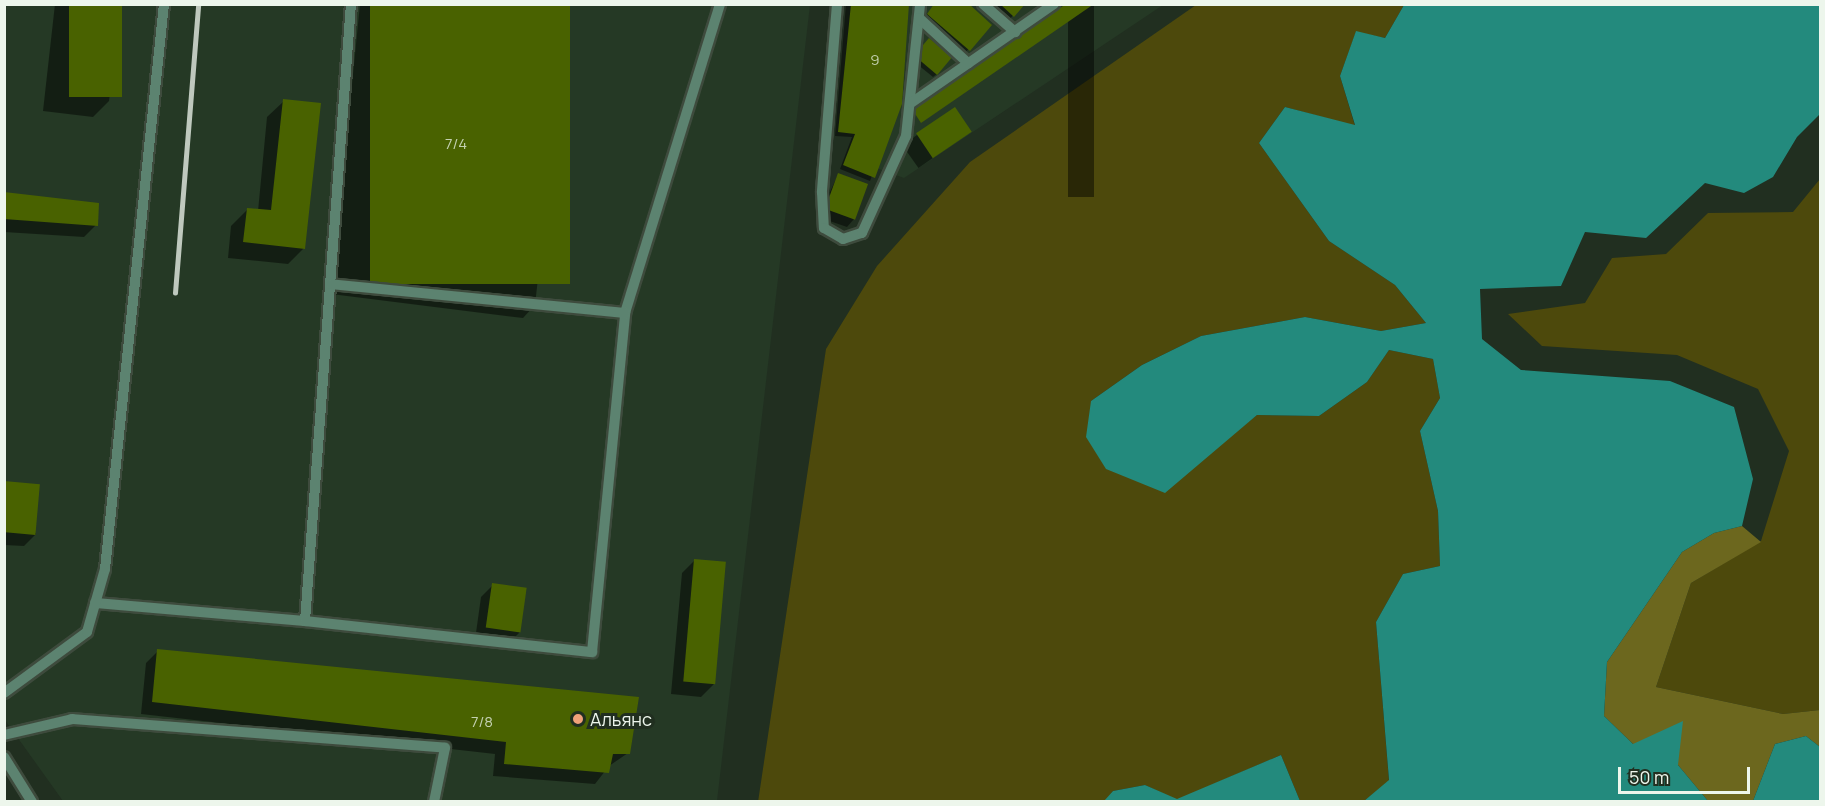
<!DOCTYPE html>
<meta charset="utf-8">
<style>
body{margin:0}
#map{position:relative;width:1825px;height:806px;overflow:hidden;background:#212f20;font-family:Manrope,sans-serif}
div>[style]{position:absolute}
.built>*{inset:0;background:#253925}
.green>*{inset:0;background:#4d490c}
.forest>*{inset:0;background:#6c671e}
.water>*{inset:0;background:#238a7d}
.shadow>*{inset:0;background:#0007;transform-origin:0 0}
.building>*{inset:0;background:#496200;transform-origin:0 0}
.roads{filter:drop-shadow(2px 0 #3e4b3d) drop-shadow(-2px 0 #3e4b3d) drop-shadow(0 2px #3e4b3d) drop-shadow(0 -2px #3e4b3d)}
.lane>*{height:10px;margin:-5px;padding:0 5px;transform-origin:5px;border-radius:5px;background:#5c8370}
.rail>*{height:4.5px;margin:-2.25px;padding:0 2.25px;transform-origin:2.25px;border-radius:2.25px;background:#bfc9be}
.dots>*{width:16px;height:16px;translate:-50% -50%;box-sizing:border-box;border:3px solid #212f20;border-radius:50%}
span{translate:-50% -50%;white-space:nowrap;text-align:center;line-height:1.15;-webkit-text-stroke:6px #212f20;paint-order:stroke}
.number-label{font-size:15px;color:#c4d1b1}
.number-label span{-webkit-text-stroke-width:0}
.poi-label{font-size:18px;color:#edf6ec}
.left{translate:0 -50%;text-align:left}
.frame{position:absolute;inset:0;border:6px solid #edf6ec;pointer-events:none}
.scale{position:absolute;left:1618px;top:767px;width:132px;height:27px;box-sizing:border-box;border:3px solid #edf6ec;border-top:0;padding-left:8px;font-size:18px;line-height:21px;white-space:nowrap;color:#edf6ec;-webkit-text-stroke:4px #212f20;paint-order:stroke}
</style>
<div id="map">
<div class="built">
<div style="clip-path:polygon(4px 5px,810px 5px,717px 801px,63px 801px,5px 720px)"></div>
<div style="clip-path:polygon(875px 5px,1163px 5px,904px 178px,871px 166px)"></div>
</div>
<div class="green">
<div style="clip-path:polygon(1196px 5px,1404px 5px,1385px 38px,1356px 32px,1340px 76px,1355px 126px,1285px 107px,1259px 143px,1329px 241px,1395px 285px,1426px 323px,1381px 331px,1305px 317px,1201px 336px,1142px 365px,1091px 401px,1211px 452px,1257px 415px,1319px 416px,1367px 382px,1389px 350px,1433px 359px,1440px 398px,1420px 431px,1438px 511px,1440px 566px,1403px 574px,1376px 622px,1389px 781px,1364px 801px,1300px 801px,1281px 755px,1177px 800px,1145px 785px,1113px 791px,1104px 802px,758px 802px,826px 349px,877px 266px,970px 162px)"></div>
<div style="clip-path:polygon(1820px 179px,1820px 710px,1783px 714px,1656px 687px,1691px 583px,1761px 541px,1789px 451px,1758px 389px,1677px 355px,1542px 346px,1508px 314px,1585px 303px,1612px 258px,1666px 254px,1708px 213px,1793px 212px)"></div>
</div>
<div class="forest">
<div style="clip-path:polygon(1742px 526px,1761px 542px,1691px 583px,1656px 687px,1783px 714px,1820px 710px,1820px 747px,1806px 736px,1775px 744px,1753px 801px,1708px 801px,1678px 765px,1633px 744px,1604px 716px,1607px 662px,1682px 552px,1714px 533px)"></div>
</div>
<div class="water">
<div style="clip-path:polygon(1404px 5px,1820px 5px,1820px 114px,1797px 137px,1773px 177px,1744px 193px,1705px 183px,1646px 238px,1585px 232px,1561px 286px,1480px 289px,1482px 339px,1521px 370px,1670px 381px,1734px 407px,1753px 479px,1742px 526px,1714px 533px,1682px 552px,1607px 662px,1604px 716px,1633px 744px,1683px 721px,1678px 765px,1708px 801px,1364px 801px,1389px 780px,1376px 622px,1403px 574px,1440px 566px,1438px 511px,1420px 431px,1440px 398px,1433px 359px,1389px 350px,1367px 382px,1319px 416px,1257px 415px,1165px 493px,1106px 469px,1086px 437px,1091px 401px,1142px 365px,1201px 336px,1305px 317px,1381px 331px,1426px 323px,1395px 285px,1329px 241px,1259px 143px,1285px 107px,1355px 125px,1340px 76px,1356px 31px,1385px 38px)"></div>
<div style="clip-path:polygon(1806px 736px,1820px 747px,1820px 801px,1753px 801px,1775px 744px)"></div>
<div style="clip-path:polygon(1281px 755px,1300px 801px,1104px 801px,1113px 791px,1145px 785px,1177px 799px)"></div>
</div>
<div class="shadow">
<div style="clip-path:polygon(55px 4px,121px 4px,109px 101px,93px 117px,43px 111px)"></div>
<div style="clip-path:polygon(360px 4px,569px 4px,535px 305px,523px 318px,331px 294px)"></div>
<div style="clip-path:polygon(846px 4px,907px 4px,900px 104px,870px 181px,840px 169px,852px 137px,835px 136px)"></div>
<div style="clip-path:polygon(936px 4px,990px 25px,965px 53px,924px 18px)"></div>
<div style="clip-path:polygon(992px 4px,1023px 4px,1009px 20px)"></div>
<div style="left:1068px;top:4px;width:26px;height:193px"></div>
<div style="clip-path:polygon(930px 40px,937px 74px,933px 77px,912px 60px)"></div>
<div style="clip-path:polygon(284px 101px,304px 248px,288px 264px,228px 258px,231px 226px,247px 210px,258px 211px,267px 117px)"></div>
<div style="left:954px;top:109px;width:28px;height:63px;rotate:55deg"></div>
<div style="clip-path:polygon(838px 175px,854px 219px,847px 227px,818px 217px)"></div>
<div style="clip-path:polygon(4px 195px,96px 225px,84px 237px,4px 232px)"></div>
<div style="clip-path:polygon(4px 483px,36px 534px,24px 546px,4px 545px)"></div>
<div style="clip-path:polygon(694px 561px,714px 684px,701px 697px,671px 694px,682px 573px)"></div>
<div style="clip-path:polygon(493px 585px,520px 632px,508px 644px,475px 640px,481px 597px)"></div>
<div style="clip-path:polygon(158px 651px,628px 753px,609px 766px,595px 784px,493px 776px,495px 754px,141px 714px,146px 663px)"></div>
</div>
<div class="building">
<div style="left:69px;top:4px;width:53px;height:93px"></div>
<div style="left:370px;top:4px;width:200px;height:280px"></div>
<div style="clip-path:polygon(851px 4px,909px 4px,902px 104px,875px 178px,843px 165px,855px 134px,838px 132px)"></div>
<div style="clip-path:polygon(934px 4px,969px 4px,992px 25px,970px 51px,927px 14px)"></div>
<div style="clip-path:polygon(1000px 4px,1025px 4px,1014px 17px)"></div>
<div style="clip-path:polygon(1066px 4px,1094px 4px,921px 123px,912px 109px)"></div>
<div style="left:929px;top:38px;width:30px;height:23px;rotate:40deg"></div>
<div style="clip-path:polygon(283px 99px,321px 103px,305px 249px,243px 242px,247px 208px,271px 210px)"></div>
<div style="left:955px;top:107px;width:30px;height:47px;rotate:56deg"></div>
<div style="left:838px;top:173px;width:32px;height:38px;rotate:20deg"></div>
<div style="clip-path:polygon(4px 192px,99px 203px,98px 226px,4px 219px)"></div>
<div style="left:4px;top:481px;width:36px;height:51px;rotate:5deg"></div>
<div style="left:694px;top:559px;width:32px;height:123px;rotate:5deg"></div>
<div style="left:492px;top:583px;width:35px;height:45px;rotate:8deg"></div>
<div style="clip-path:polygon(157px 649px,639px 697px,630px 754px,613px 754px,609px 773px,504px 764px,506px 742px,152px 702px)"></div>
</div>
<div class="roads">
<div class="lane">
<div style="left:837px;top:4px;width:189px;rotate:94.6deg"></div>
<div style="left:822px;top:192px;width:36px;rotate:87deg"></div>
<div style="left:824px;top:228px;width:22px;rotate:30deg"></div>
<div style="left:843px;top:239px;width:20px;rotate:-18deg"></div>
<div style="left:862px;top:233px;width:107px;rotate:-65.6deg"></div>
<div style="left:906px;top:136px;width:133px;rotate:-83.9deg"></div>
<div style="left:983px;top:4px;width:43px;rotate:41.2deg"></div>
<div style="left:919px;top:18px;width:67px;rotate:42.6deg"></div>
<div style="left:911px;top:103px;width:174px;rotate:-34.7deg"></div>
<div style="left:625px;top:313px;width:323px;rotate:-72.9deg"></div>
<div style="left:95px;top:603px;width:211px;rotate:4.9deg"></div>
<div style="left:305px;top:621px;width:619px;rotate:-85.74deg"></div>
<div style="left:305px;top:621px;width:289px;rotate:6.2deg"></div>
<div style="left:592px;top:652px;width:341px;rotate:-84.4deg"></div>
<div style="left:625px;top:313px;width:296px;rotate:-174.4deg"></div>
<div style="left:4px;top:693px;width:103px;rotate:-36.3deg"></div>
<div style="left:87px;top:632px;width:66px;rotate:-74.1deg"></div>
<div style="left:105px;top:569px;width:568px;rotate:-84.04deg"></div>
<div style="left:4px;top:735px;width:70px;rotate:-13.2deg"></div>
<div style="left:72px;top:719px;width:374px;rotate:4.4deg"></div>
<div style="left:445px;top:748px;width:55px;rotate:101.5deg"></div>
<div style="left:4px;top:757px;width:53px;rotate:58.1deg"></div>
</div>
</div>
<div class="rail">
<div style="left:175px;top:293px;width:290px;rotate:-85.4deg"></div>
</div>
<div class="dots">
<div style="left:578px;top:719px;background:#f0a279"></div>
</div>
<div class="number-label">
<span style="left:875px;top:60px">9</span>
<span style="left:456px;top:144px">7/4</span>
<span style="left:482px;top:722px">7/8</span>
</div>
<div class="poi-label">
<span class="left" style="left:590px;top:719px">Альянс</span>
</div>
<div class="frame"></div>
<div class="scale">50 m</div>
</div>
